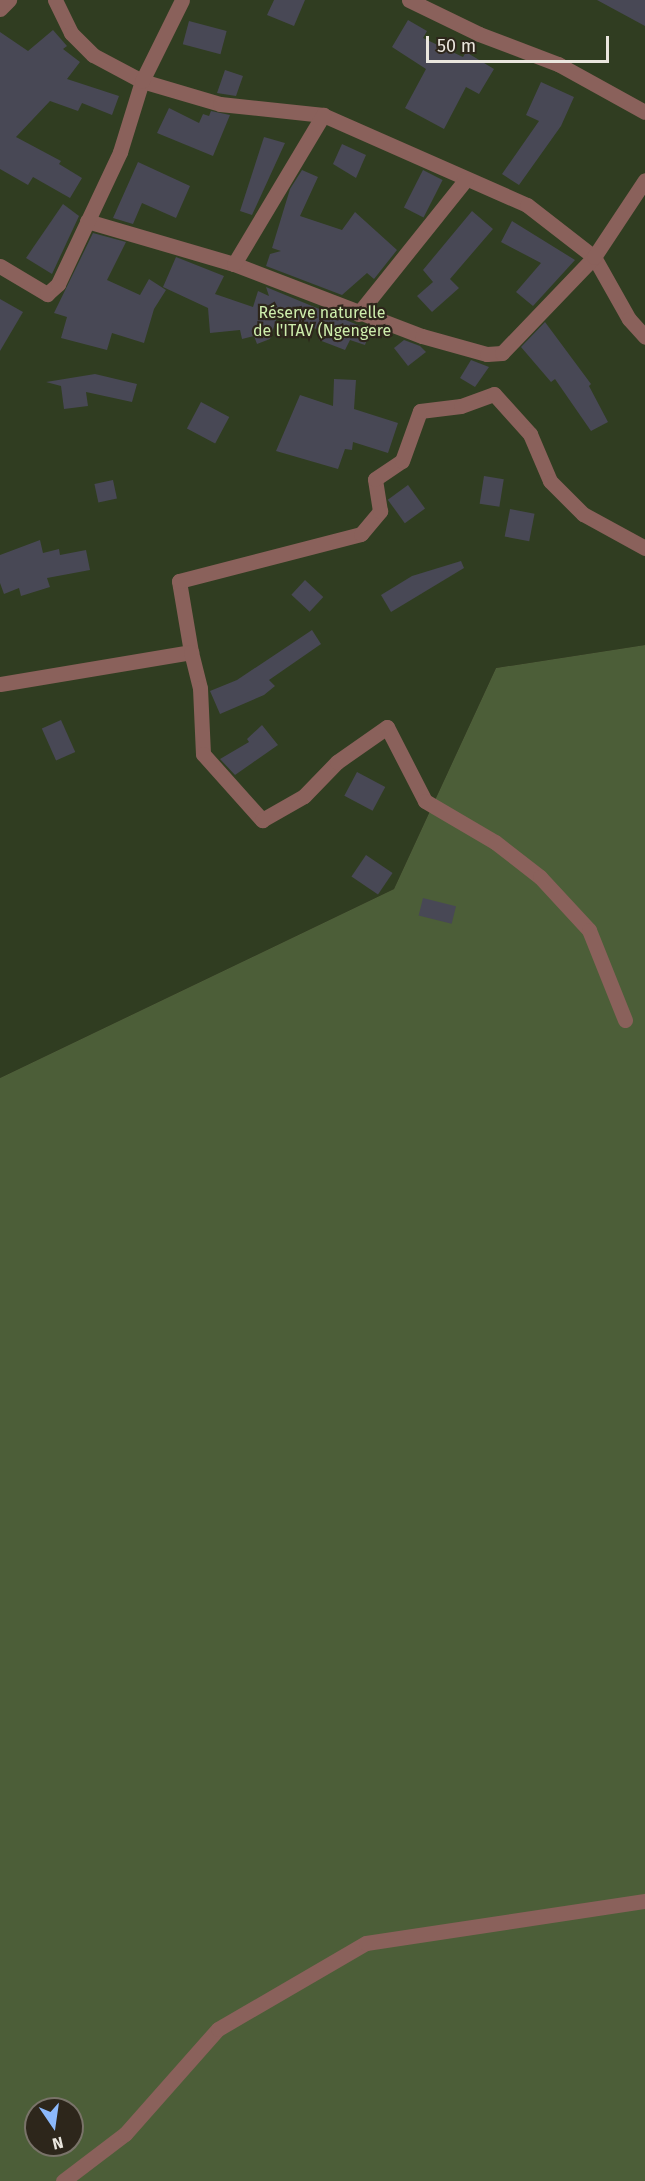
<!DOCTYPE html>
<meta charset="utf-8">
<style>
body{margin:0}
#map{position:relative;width:645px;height:2181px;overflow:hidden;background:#2d261b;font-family:"Fira Sans",sans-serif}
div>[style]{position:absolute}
.green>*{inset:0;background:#303d21}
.forest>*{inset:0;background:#4c5e38}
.building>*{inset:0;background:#484855;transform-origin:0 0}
.street>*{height:15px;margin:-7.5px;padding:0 7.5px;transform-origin:7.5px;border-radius:7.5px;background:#8a615b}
span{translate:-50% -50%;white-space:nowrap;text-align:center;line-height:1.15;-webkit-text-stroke:4.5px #2d261b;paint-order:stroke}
.park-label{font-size:16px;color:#cdedac}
.north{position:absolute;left:24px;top:2097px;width:60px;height:60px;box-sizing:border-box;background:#2d261b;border:2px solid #797369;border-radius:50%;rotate:167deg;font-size:16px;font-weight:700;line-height:24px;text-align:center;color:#eae6de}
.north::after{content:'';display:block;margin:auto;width:21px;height:27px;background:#8cb9fc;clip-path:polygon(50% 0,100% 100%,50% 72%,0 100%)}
.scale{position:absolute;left:426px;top:36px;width:183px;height:27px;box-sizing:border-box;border:3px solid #eae6de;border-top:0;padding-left:8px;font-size:18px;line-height:21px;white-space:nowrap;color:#eae6de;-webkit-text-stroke:4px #2d261b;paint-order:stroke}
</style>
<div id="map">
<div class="green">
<div style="clip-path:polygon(0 0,645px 0,645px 645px,496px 668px,394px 889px,0 1078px)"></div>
</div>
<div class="forest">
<div style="clip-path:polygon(evenodd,645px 645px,645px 2181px,0 2181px,0 1078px,394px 889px,496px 668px,645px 645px,36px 2109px,72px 2109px,72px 2145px,36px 2145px,36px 2109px)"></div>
</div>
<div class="building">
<div style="clip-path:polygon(274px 0,305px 0,294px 26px,267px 15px)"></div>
<div style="clip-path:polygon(597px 0,645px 0,645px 26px)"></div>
<div style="clip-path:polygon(408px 20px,427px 31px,423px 38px,463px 57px,466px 52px,494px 69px,479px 94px,466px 87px,444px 129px,405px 108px,426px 69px,392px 47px)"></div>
<div style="left:189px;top:21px;width:39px;height:24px;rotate:15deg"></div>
<div style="clip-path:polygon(53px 30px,67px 46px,63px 49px,80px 62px,67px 79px,119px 96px,112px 115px,82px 103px,78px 111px,50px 101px,16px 137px,61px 161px,59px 164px,82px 178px,70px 198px,33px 177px,28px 185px,0 169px,0 32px,28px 51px)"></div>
<div style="clip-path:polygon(225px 70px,243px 76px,236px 96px,217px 93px)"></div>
<div style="clip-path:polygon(541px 82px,574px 97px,561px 126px,519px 185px,502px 174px,539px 121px,526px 115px)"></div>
<div style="clip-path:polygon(169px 108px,199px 123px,203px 114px,209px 116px,211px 111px,230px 115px,213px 156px,157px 133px)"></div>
<div style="clip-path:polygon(264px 137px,285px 143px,252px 215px,240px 211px)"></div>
<div style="clip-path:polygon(342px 144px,366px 155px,356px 178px,333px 164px)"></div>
<div style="clip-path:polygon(138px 162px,190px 186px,176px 218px,142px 203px,133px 224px,113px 218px)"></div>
<div style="clip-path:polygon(302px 170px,318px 177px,300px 216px,342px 230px,355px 212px,397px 250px,374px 279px,367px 273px,342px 295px,266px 266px,270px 254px,281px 251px,272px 248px,290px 189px)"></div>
<div style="left:423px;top:170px;width:22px;height:42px;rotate:27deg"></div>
<div style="clip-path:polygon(63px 204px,79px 216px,52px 274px,26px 258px)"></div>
<div style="clip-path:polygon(472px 211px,493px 229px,450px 279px,459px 288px,432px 312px,417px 296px,433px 282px,423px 270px)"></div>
<div style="clip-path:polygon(512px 221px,575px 260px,533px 306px,516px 292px,541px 263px,501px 242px)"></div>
<div style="clip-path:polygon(93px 233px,126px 242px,107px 280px,140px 295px,149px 279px,166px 290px,154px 309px,144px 343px,112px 333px,107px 350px,61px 338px,67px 317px,54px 313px)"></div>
<div style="clip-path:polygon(176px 257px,224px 276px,215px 294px,253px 307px,258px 291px,269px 296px,266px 287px,370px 330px,365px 345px,350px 340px,345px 350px,319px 340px,323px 331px,277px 317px,270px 339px,257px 344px,254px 336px,242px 339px,240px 330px,210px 333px,208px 308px,163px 287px)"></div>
<div style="clip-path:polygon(0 299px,23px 312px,0 351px)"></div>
<div style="clip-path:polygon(545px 322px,591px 384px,589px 386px,608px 422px,591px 431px,555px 379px,551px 382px,521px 347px)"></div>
<div style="clip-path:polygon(404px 340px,420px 346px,426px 352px,408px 366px,394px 348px)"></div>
<div style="clip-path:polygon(471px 360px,489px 367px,475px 387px,460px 378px)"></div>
<div style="clip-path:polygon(95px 374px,137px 384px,132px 402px,86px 392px,88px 406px,64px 409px,61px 386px,46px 382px)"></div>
<div style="clip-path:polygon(334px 379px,356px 380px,354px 409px,398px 423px,388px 453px,353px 442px,352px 450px,345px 449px,338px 469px,276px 451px,300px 395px,333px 406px)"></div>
<div style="left:201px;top:402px;width:32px;height:30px;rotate:28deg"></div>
<div style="left:484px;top:476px;width:20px;height:28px;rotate:9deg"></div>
<div style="left:113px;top:480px;width:19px;height:19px;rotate:78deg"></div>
<div style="left:408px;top:485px;width:29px;height:25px;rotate:54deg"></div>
<div style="left:510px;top:509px;width:25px;height:28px;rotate:11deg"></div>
<div style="clip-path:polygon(40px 540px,43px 553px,59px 549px,60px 555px,86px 550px,90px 570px,47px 578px,50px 587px,21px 596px,19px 588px,4px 594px,0 583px,0 555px)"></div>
<div style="clip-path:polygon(461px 561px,464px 568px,391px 612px,381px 595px,412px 576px)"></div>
<div style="left:305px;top:580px;width:25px;height:20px;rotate:43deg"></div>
<div style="clip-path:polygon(312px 630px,321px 644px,269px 680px,275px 686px,264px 695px,220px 714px,210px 691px,237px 680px)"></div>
<div style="left:61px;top:720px;width:35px;height:21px;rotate:66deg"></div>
<div style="clip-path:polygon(262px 725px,278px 745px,235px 775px,220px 759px,249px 742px,247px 739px)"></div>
<div style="left:357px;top:772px;width:32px;height:27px;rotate:28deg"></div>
<div style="left:366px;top:855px;width:32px;height:26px;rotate:34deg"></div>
<div style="left:423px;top:898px;width:34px;height:18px;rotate:14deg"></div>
</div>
<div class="street">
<div style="left:55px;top:0;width:37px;rotate:64deg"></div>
<div style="left:71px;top:33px;width:31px;rotate:45deg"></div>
<div style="left:93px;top:55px;width:55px;rotate:28deg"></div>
<div style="left:142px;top:81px;width:81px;rotate:16.4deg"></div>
<div style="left:220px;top:104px;width:104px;rotate:6.1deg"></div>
<div style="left:323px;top:115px;width:223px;rotate:23.8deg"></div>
<div style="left:527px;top:205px;width:85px;rotate:37.8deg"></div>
<div style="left:594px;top:257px;width:71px;rotate:60.6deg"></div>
<div style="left:629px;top:319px;width:24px;rotate:48deg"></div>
<div style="left:409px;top:0;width:78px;rotate:25.9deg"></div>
<div style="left:479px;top:34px;width:85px;rotate:20.8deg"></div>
<div style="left:558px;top:64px;width:99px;rotate:28.9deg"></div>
<div style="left:0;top:9px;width:13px;rotate:-45deg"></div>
<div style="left:87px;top:221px;width:153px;rotate:16.3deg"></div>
<div style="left:234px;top:264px;width:201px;rotate:21deg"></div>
<div style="left:422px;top:336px;width:67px;rotate:15.5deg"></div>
<div style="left:487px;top:354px;width:15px;rotate:-4deg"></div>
<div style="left:502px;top:353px;width:133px;rotate:-46.2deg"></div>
<div style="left:594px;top:257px;width:92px;rotate:-56.5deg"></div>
<div style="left:234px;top:264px;width:174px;rotate:-59.1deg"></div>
<div style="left:0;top:266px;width:55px;rotate:30.8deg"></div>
<div style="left:47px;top:294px;width:15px;rotate:-42deg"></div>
<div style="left:58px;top:284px;width:146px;rotate:-64.8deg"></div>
<div style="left:120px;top:152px;width:74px;rotate:-72.8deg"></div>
<div style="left:142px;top:81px;width:90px;rotate:-63.7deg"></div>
<div style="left:358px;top:314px;width:173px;rotate:-51.3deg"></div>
<div style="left:191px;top:652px;width:72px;rotate:-99.6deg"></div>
<div style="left:179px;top:581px;width:188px;rotate:-14.5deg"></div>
<div style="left:361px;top:534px;width:30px;rotate:-50deg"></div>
<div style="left:380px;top:511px;width:32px;rotate:-99deg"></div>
<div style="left:375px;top:479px;width:32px;rotate:-34deg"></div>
<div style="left:402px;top:461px;width:53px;rotate:-70.2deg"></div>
<div style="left:420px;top:411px;width:41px;rotate:-7deg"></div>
<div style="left:461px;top:406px;width:35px;rotate:-20deg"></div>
<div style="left:494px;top:394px;width:54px;rotate:48deg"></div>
<div style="left:530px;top:434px;width:51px;rotate:66.9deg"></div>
<div style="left:550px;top:481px;width:47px;rotate:45deg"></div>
<div style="left:583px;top:514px;width:71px;rotate:28.7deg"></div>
<div style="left:0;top:684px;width:194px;rotate:-9.5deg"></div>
<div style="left:191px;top:652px;width:37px;rotate:76deg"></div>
<div style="left:200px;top:688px;width:66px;rotate:87.4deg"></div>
<div style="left:203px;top:754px;width:89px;rotate:48.2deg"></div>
<div style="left:262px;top:820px;width:48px;rotate:-29.7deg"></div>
<div style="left:304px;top:796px;width:47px;rotate:-45.9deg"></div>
<div style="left:337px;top:762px;width:61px;rotate:-35deg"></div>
<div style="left:387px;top:727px;width:83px;rotate:62.8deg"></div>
<div style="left:425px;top:801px;width:81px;rotate:30.4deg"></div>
<div style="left:495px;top:842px;width:57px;rotate:37.9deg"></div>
<div style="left:540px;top:877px;width:72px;rotate:47.2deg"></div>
<div style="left:589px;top:930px;width:97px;rotate:68.2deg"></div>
<div style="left:63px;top:2181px;width:78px;rotate:-37.2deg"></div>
<div style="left:125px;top:2134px;width:140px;rotate:-48.5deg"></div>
<div style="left:218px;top:2029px;width:171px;rotate:-30.2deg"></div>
<div style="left:366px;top:1943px;width:282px;rotate:-8.6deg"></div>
</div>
<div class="park-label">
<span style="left:322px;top:322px">Réserve naturelle<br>de l'ITAV (Ngengere</span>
</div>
<div class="north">N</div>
<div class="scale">50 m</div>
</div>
